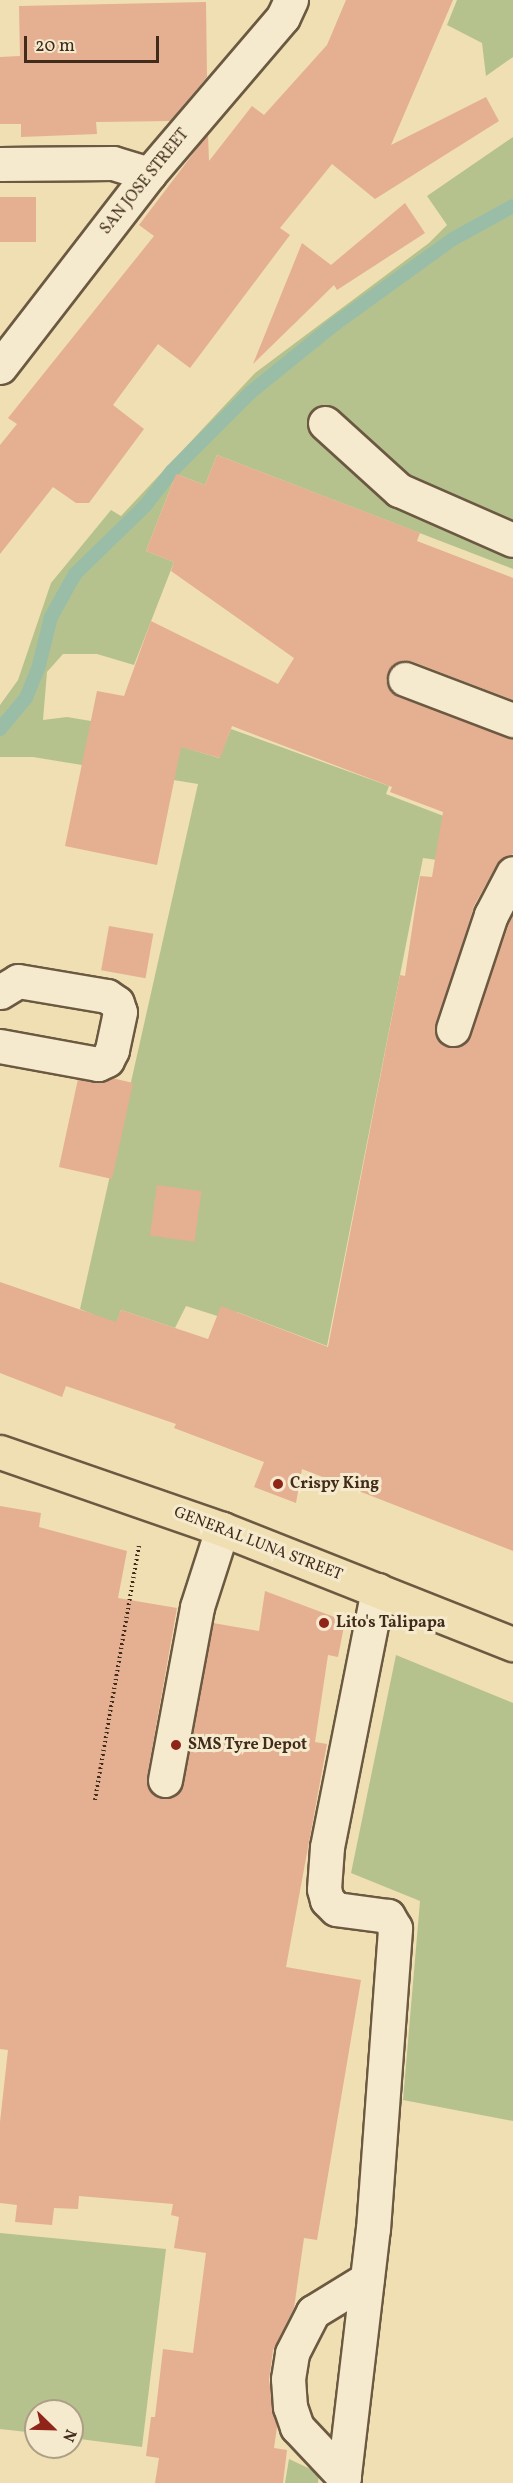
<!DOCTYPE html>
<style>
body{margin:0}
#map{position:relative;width:513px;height:2483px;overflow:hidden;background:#efdfb2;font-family:Vollkorn,serif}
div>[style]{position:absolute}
.green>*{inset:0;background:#b6c28e}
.stream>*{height:14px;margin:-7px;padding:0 7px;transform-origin:7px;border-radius:7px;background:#9abda8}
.building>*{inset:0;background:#e5af92;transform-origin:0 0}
.path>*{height:4px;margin-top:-2px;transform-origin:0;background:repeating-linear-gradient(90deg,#412c1c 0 1.5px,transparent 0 4.5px)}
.roads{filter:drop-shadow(2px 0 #6c5942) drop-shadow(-2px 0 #6c5942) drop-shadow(0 2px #6c5942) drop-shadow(0 -2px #6c5942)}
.minor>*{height:33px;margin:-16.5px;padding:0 16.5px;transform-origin:16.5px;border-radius:16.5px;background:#f5eacd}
.major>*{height:33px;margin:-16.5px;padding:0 16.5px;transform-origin:16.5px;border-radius:16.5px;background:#efdfb2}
.dots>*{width:16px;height:16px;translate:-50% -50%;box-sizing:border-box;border:3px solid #f5eacd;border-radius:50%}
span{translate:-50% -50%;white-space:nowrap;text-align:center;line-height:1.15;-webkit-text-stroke:6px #f5eacd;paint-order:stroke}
.street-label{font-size:16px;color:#412c1c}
.poi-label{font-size:16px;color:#412c1c;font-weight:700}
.left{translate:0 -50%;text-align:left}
.north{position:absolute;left:24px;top:2399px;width:60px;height:60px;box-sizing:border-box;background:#f5eacd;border:2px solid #ad9e86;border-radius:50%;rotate:113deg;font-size:16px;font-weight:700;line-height:24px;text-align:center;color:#412c1c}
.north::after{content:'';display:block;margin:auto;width:21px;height:27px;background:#8f2418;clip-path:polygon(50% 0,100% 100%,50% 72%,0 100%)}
.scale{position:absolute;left:24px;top:36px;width:135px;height:27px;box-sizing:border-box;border:3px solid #412c1c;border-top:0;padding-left:8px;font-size:18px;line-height:21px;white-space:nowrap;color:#412c1c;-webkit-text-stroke:4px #f5eacd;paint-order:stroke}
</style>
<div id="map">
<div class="green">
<div style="clip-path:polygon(457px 0,513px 0,513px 57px,486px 76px,482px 43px,447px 25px)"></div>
<div style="clip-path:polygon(513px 137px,513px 569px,217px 455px,205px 485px,176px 474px,146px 551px,174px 562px,134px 665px,97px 654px,63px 654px,47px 672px,43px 720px,67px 717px,103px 723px,219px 758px,231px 729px,389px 786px,386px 794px,509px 841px,486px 867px,423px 858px,327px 1346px,237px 1312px,233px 1321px,186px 1306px,175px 1328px,121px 1310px,116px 1324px,80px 1309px,198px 784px,33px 757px,0 757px,0 705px,18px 680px,51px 583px,111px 510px,121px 516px,255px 373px,429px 243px,447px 225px,427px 196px)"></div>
<div style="clip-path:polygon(396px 1655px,513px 1703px,513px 2121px,403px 2100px,420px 1901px,351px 1873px)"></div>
<div style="clip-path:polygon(0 2233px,166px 2249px,142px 2447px,72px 2438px,72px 2411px,36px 2411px,36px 2433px,0 2429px)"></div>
<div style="clip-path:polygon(289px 2459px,319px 2473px,318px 2483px,285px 2483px)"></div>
</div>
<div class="stream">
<div style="left:0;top:729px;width:40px;rotate:-50deg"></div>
<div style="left:26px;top:698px;width:35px;rotate:-68deg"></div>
<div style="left:39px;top:665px;width:49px;rotate:-76deg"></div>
<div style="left:51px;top:617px;width:49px;rotate:-60.8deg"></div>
<div style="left:75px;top:574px;width:98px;rotate:-44.2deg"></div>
<div style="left:145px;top:506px;width:44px;rotate:-52.4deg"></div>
<div style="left:172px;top:471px;width:112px;rotate:-45deg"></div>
<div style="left:251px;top:392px;width:108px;rotate:-39deg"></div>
<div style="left:335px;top:324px;width:145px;rotate:-35.8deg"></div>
<div style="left:453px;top:239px;width:68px;rotate:-28.8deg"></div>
</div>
<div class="building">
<div style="clip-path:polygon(346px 0,453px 0,391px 145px,486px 97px,499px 121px,375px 199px,332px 164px,280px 228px,290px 235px,190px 368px,158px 344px,113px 405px,144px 429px,89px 503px,76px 503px,53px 487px,0 554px,0 445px,17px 424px,8px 418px,154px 236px,139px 225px,208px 134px,209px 161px,252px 106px,264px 115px,327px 45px)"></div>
<div style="clip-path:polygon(206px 2px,207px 77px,170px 121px,96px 122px,97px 134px,21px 137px,21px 124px,0 124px,0 57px,20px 56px,19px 6px)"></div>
<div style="left:0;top:197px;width:36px;height:45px"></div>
<div style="clip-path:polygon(405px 203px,425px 233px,337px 290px,334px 285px,253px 364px,302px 243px,331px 265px)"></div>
<div style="clip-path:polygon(217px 455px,420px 533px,417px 541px,513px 578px,513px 700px,411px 661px,394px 664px,386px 681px,398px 697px,513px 738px,513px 854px,497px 864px,474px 906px,435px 1032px,447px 1047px,466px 1043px,513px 913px,513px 1551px,302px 1469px,296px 1503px,254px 1487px,264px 1462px,174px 1428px,176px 1424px,66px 1386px,62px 1397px,0 1373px,0 1282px,116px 1322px,121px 1310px,208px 1339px,221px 1306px,328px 1347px,400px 975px,405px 976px,420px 876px,432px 877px,443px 812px,390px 792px,392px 787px,232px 726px,220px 758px,181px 747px,157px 865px,65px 846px,97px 691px,124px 696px,151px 621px,278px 684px,294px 658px,171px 571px,174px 562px,146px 551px,176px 474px,205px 485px)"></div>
<div style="left:109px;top:926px;width:45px;height:45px;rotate:10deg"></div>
<div style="clip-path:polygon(112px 1078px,133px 1083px,112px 1179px,59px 1167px,78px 1079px,95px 1082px)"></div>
<div style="left:157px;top:1185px;width:45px;height:51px;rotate:8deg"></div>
<div style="clip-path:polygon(0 1506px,41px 1513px,39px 1527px,127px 1551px,118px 1598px,177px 1608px,147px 1777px,148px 1787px,161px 1798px,172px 1797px,183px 1783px,213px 1623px,259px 1631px,265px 1591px,345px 1621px,338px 1657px,328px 1655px,315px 1742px,327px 1744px,286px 1967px,361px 1980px,317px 2240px,304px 2238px,294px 2308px,273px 2350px,269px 2380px,277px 2427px,274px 2448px,287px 2450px,283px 2483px,155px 2483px,159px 2458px,146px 2456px,151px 2417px,155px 2417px,163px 2349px,193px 2353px,206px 2253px,174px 2248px,179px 2217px,171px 2215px,173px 2204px,79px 2196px,78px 2209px,54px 2208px,52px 2225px,15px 2222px,17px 2205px,0 2203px,0 2122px,8px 2050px,0 2049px)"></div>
</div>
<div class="path">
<div style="left:95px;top:1800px;width:260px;rotate:-80.2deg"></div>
</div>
<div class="roads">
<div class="minor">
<div style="left:0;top:164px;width:113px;rotate:-0.5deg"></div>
<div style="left:113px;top:163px;width:38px;rotate:17deg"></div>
<div style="left:0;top:367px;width:244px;rotate:-52.3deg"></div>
<div style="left:149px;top:174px;width:206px;rotate:-49.5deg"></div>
<div style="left:283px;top:17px;width:19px;rotate:-65deg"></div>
<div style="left:325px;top:423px;width:100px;rotate:42.2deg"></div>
<div style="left:399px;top:490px;width:124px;rotate:23.7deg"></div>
<div style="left:405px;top:679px;width:116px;rotate:20.8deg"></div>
<div style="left:0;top:992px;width:21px;rotate:-31deg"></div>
<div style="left:18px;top:981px;width:90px;rotate:9.6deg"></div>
<div style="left:107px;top:996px;width:12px;rotate:35deg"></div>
<div style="left:117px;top:1003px;width:9px;rotate:72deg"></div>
<div style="left:120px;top:1012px;width:39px;rotate:102deg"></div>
<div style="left:112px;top:1050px;width:11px;rotate:117deg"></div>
<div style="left:107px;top:1060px;width:10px;rotate:156deg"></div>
<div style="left:98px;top:1064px;width:100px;rotate:-169.6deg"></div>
<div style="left:453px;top:1029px;width:120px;rotate:-71.6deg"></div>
<div style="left:491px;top:915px;width:47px;rotate:-62.4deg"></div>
<div style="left:165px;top:1780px;width:176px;rotate:-79.5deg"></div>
<div style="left:197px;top:1607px;width:82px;rotate:-72.2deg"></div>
<div style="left:344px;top:2477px;width:69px;rotate:-133.2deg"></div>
<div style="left:297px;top:2427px;width:21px;rotate:-109deg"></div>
<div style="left:290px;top:2407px;width:28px;rotate:-94deg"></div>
<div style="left:288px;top:2379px;width:26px;rotate:-81deg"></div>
<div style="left:292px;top:2353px;width:46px;rotate:-62.9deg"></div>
<div style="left:313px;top:2312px;width:63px;rotate:-31.4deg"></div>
<div style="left:343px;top:2483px;width:256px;rotate:-83.3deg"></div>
<div style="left:373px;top:2229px;width:302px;rotate:-85.8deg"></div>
<div style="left:395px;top:1928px;width:14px;rotate:-120deg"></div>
<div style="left:388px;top:1916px;width:52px;rotate:-172.3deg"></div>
<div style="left:336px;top:1909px;width:13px;rotate:-135deg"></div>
<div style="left:327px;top:1900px;width:11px;rotate:-105deg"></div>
<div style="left:324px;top:1889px;width:42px;rotate:-85.9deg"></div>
<div style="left:327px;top:1847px;width:262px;rotate:-78.8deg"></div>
</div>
<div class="major">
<div style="left:0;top:1452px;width:235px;rotate:19.1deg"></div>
<div style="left:222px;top:1529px;width:313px;rotate:21.6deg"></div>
</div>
</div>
<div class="dots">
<div style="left:278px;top:1484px;background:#8f2418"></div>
<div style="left:324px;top:1623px;background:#8f2418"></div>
<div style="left:176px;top:1745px;background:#8f2418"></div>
</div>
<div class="street-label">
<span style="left:145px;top:182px;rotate:-51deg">SAN JOSE STREET</span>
<span style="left:258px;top:1544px;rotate:21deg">GENERAL LUNA STREET</span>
</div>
<div class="poi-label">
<span class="left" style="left:290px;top:1484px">Crispy King</span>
<span class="left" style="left:336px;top:1623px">Lito's Talipapa</span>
<span class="left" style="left:188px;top:1745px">SMS Tyre Depot</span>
</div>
<div class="north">N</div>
<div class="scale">20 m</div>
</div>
